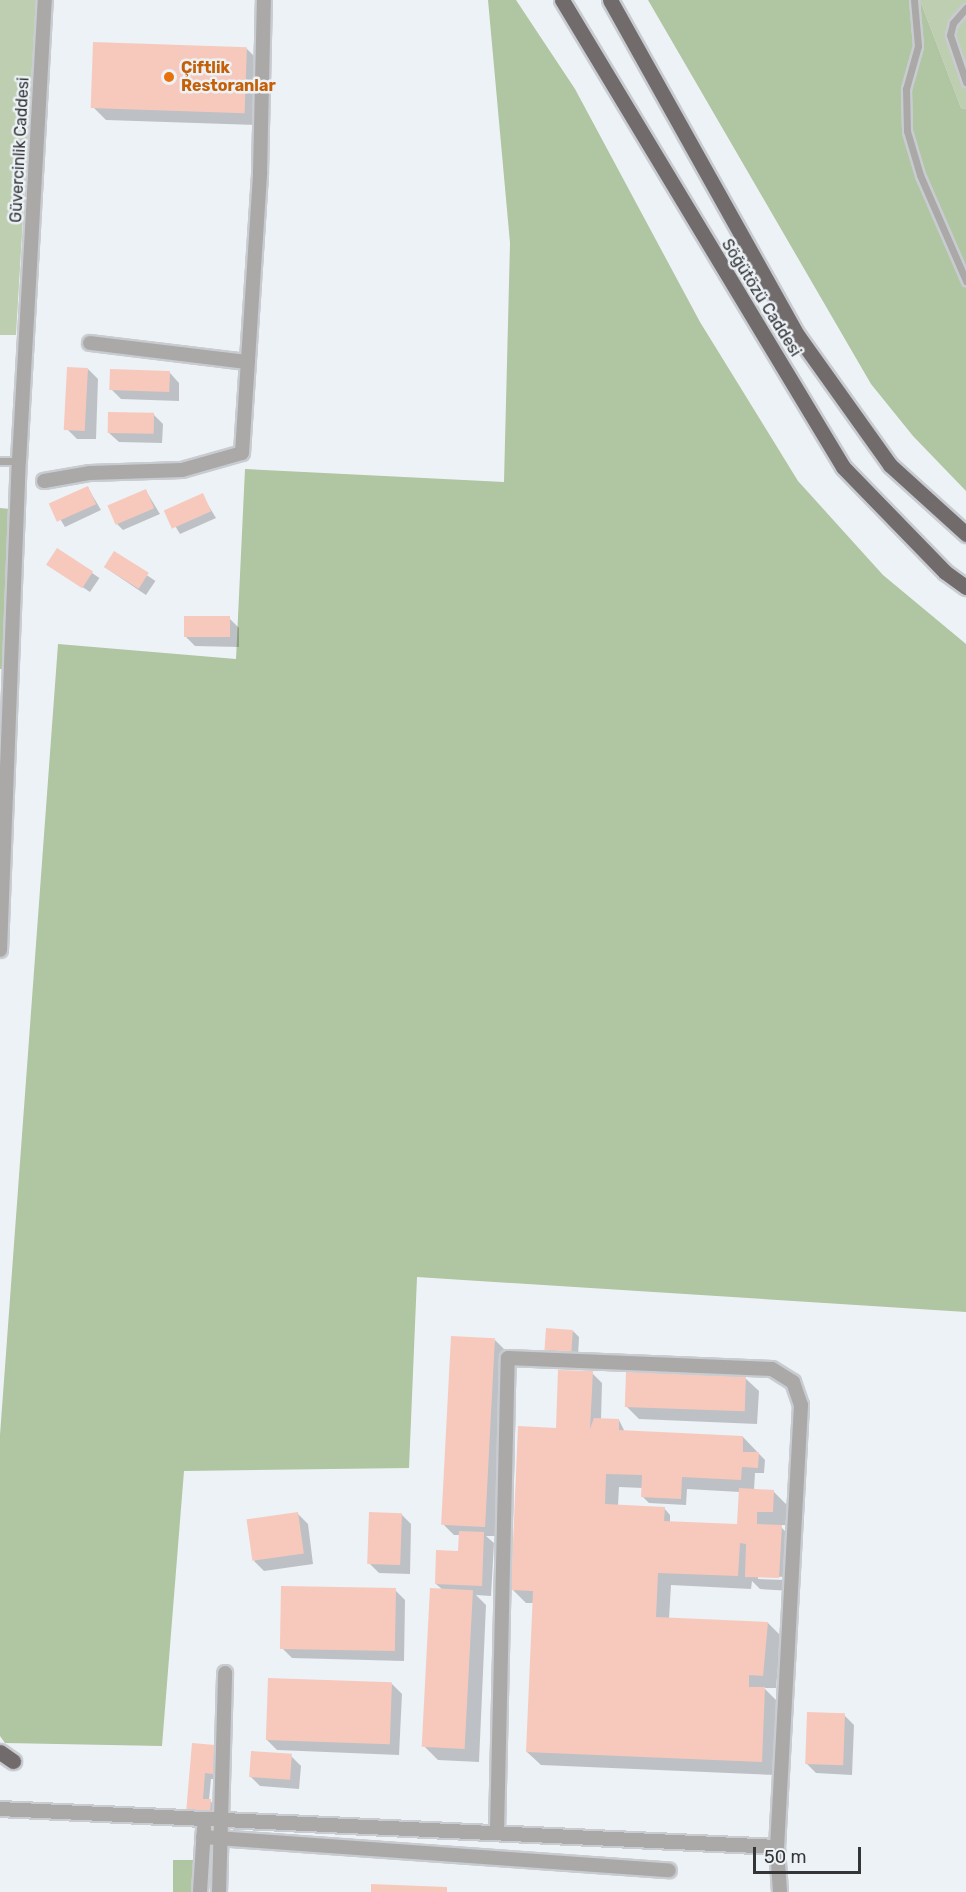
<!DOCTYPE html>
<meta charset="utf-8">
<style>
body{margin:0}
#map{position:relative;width:966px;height:1892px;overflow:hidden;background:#edf2f7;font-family:Rubik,sans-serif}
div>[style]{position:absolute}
.green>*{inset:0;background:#bdceb1}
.forest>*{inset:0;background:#b0c5a1;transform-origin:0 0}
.shadow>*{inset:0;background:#0003;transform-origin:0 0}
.building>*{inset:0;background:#f7c9bd;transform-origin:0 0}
.roads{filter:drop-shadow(2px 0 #c8ccd1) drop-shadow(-2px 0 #c8ccd1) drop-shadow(0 2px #c8ccd1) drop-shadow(0 -2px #c8ccd1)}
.lane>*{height:7px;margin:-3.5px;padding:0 3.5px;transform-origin:3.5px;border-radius:3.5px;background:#aba8a8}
.street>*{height:14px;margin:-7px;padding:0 7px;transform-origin:7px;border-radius:7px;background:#aba8a8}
.primary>*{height:15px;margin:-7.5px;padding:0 7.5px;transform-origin:7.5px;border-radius:7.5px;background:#716b6b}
.dots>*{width:16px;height:16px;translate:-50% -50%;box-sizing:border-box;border:3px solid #edf2f7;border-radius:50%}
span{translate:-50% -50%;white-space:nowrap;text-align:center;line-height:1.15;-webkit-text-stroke:5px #edf2f7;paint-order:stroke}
.food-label{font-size:16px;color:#c56008;font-weight:700}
.left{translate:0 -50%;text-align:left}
.street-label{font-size:16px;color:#333537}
.scale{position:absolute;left:753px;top:1847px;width:108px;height:27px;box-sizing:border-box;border:3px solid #333537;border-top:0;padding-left:8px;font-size:18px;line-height:21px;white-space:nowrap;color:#333537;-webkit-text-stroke:4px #edf2f7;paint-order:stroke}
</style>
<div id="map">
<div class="green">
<div style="clip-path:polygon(0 0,36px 0,16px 335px,0 335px)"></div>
<div style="clip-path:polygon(920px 0,966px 0,966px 109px,961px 108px)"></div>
</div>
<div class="forest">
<div style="clip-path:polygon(488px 0,516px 0,575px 89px,700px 322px,798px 481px,883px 575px,966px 644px,966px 1312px,417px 1277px,409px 1468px,184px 1471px,162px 1746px,5px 1743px,0 1736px,0 1435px,58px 644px,236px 659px,245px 469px,504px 482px,510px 243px)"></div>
<div style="clip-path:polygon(648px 0,920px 0,961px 108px,966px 109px,966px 491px,913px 436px,871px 384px)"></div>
<div style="clip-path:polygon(0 508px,10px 509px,3px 669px,0 669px)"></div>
<div style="left:173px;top:1860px;width:22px;height:32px"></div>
</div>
<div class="shadow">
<div style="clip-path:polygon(247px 49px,260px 62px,258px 125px,106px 120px,93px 107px)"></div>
<div style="clip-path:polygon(88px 369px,98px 379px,96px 439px,77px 439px,67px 429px)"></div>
<div style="clip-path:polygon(170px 373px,179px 383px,179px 401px,121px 399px,111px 389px)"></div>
<div style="clip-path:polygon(153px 414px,163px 424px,162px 443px,119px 442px,109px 433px)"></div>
<div style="clip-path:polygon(88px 488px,101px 510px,65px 527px,51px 504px)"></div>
<div style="clip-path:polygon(146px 491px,160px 514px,123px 530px,117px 524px)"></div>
<div style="clip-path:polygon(202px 495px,216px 518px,180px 534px,166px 511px)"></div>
<div style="left:58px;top:550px;width:50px;height:17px;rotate:34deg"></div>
<div style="left:114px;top:553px;width:50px;height:17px;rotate:34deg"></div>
<div style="clip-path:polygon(229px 618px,239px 628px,239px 647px,195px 646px,185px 636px)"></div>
<div style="clip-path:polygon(0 736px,8px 744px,0 814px)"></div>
<div style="clip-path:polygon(573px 1331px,579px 1337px,578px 1357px,553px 1355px,547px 1349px)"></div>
<div style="clip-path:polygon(495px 1340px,505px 1350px,496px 1536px,486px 1536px,494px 1543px,491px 1596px,476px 1595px,486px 1605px,479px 1762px,438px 1760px,424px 1746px,443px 1590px,436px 1584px,460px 1552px,461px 1535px,454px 1535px,444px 1525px)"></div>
<div style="clip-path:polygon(evenodd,592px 1373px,602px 1383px,601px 1420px,619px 1420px,625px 1432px,743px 1437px,765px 1460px,764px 1473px,755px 1473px,754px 1490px,773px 1491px,787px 1505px,786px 1525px,779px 1525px,794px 1540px,792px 1591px,760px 1589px,752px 1581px,751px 1589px,671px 1585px,669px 1619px,768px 1623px,781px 1636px,776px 1688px,764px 1688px,778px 1702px,775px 1775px,541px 1765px,527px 1752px,534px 1603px,526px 1603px,513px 1590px,557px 1429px,592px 1373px,619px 1487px,643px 1488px,643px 1497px,649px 1503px,686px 1505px,687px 1489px,740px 1492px,738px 1526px,670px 1523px,670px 1515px,664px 1508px,618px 1506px,619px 1487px,592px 1373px,758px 1576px,787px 1577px,787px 1580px,758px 1579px,758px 1576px)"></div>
<div style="clip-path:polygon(745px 1378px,759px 1391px,757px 1424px,639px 1419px,626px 1406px)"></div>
<div style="clip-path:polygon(298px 1514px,308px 1524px,313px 1564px,264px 1571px,254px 1561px)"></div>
<div style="clip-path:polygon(401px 1514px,411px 1524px,410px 1574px,379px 1573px,369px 1563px)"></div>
<div style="clip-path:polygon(395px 1590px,405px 1600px,404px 1661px,292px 1658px,282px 1648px)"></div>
<div style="clip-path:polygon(392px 1684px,402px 1694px,399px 1755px,277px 1750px,267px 1740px)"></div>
<div style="clip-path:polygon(844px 1715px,854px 1725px,852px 1775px,816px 1773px,806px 1763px)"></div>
<div style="clip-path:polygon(215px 1746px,221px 1752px,219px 1779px,211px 1779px,209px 1800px,217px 1807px,216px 1820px,188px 1812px)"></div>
<div style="clip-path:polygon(291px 1756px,301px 1766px,299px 1789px,260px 1786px,250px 1776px)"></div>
</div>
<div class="building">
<div style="left:93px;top:42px;width:154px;height:66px;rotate:2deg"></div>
<div style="left:67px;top:367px;width:21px;height:63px;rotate:3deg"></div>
<div style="left:110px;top:369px;width:60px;height:21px;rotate:2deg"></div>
<div style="left:108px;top:412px;width:46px;height:21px;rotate:1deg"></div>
<div style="left:88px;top:486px;width:20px;height:43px;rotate:66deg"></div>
<div style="left:146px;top:489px;width:21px;height:42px;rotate:67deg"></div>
<div style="left:203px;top:493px;width:20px;height:43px;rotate:66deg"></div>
<div style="left:57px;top:548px;width:43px;height:20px;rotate:33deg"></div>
<div style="left:114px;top:551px;width:41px;height:19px;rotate:32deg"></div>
<div style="left:184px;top:616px;width:46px;height:21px"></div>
<div style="left:546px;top:1328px;width:27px;height:22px;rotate:4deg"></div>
<div style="left:451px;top:1336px;width:44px;height:189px;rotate:3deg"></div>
<div style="clip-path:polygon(558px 1370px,593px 1371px,590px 1429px,594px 1418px,619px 1419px,619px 1430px,743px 1436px,743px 1452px,759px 1452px,758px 1468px,742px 1467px,741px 1480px,682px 1477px,681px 1499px,641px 1497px,642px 1475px,606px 1474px,605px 1504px,665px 1507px,664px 1521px,737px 1524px,739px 1488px,774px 1490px,773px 1512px,757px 1512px,757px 1524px,782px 1525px,779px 1578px,745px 1577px,746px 1544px,740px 1543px,738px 1576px,658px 1573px,656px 1617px,768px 1622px,763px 1676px,749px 1675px,749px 1687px,765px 1687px,762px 1762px,526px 1752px,533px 1591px,511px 1590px,518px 1426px,556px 1428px)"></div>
<div style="left:626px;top:1372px;width:120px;height:35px;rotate:2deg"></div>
<div style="left:298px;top:1512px;width:42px;height:52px;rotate:82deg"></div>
<div style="left:369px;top:1512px;width:33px;height:52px;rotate:2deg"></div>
<div style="clip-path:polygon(459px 1531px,484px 1532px,482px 1586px,435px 1584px,436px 1550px,458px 1551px)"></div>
<div style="left:281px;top:1586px;width:115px;height:63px;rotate:1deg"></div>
<div style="left:430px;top:1588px;width:43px;height:159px;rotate:3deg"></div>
<div style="left:268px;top:1678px;width:124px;height:62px;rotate:2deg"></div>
<div style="left:807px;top:1712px;width:38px;height:52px;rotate:2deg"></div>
<div style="clip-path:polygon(192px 1743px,215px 1745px,213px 1774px,205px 1773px,203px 1799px,211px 1799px,210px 1814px,186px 1813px)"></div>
<div style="left:251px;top:1751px;width:41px;height:26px;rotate:4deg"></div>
<div style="clip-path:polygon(371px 1884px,447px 1887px,447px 1892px,371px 1892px)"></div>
</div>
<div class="roads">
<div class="lane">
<div style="left:914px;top:0;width:46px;rotate:85deg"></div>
<div style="left:918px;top:46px;width:45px;rotate:105.6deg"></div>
<div style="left:906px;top:89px;width:42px;rotate:88.6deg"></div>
<div style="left:907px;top:131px;width:46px;rotate:73.5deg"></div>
<div style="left:920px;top:175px;width:116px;rotate:66.5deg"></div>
<div style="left:966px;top:8px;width:20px;rotate:131deg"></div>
<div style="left:953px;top:23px;width:12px;rotate:104deg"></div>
<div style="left:950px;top:35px;width:50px;rotate:71.2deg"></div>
<div style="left:0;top:461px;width:19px"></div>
</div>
<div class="street">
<div style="left:90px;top:343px;width:159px;rotate:6.9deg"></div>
<div style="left:44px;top:481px;width:47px;rotate:-9.9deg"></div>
<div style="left:90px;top:473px;width:92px;rotate:-1.9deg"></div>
<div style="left:182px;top:470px;width:62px;rotate:-15.8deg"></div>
<div style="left:242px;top:453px;width:282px;rotate:-86.3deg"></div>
<div style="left:260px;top:172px;width:172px;rotate:-88.7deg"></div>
<div style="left:0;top:950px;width:489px;rotate:-87.8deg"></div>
<div style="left:19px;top:461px;width:462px;rotate:-86.8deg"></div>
<div style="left:0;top:1809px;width:778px;rotate:2.8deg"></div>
<div style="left:497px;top:1831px;width:473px;rotate:-88.7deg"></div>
<div style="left:508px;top:1358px;width:264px;rotate:2.4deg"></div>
<div style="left:772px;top:1369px;width:25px;rotate:32deg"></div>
<div style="left:793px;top:1382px;width:24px;rotate:71deg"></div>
<div style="left:801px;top:1405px;width:443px;rotate:93.1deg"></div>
<div style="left:777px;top:1847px;width:45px;rotate:86.2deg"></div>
<div style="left:203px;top:1837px;width:467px;rotate:4.1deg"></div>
<div style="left:200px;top:1892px;width:64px;rotate:-86.4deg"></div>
<div style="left:219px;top:1892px;width:219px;rotate:-88.4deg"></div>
</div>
<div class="primary">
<div style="left:562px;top:0;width:545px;rotate:58.96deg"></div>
<div style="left:843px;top:467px;width:146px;rotate:45.8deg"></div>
<div style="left:945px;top:572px;width:26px;rotate:36deg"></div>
<div style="left:610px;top:0;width:385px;rotate:60.8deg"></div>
<div style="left:798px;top:336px;width:158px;rotate:54.5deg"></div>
<div style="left:890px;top:465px;width:103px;rotate:42.2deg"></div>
<div style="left:0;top:1752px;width:16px;rotate:35deg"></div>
</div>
</div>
<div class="dots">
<div style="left:169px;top:77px;background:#e8710a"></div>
</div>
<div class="food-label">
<span class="left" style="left:181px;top:77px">Çiftlik<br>Restoranlar</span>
</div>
<div class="street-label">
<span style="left:20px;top:150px;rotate:-87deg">Güvercinlik Caddesi</span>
<span style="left:761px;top:298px;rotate:58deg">Söğütözü Caddesi</span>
</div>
<div class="scale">50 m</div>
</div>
